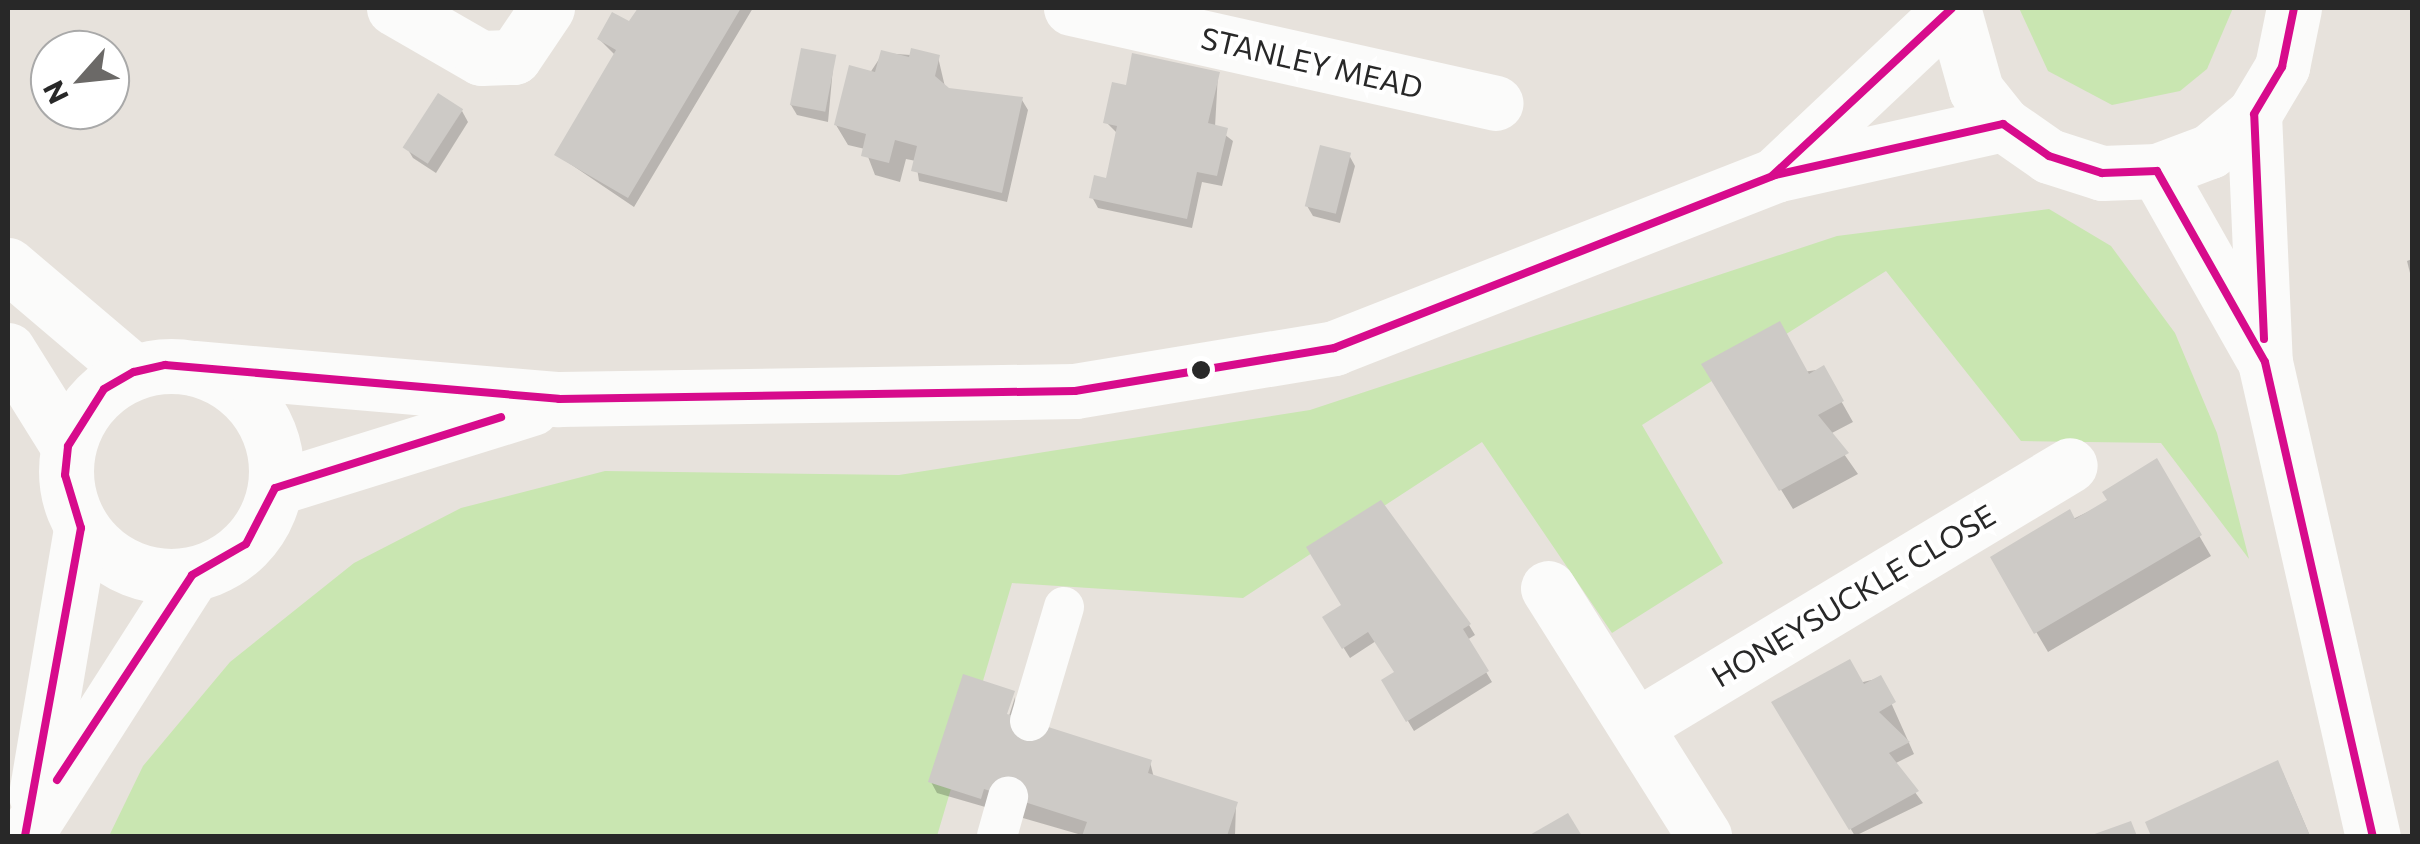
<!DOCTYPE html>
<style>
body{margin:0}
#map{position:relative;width:2420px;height:844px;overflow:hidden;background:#e7e2dc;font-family:Commissioner,sans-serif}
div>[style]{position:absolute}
.green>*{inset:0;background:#c9e6b1}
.shadow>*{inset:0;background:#0003}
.building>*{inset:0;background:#cdcac6;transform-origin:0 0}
.lane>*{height:40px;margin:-20px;padding:0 20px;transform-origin:20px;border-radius:20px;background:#fbfbfa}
.street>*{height:55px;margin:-27.5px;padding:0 27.5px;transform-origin:27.5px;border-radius:27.5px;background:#fbfbfa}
.secondary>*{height:55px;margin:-27.5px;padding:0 27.5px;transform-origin:27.5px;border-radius:27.5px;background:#fbfbfa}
.secondary>.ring{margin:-27.5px;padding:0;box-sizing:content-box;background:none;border:55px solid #fbfbfa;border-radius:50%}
.bus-1>*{height:8px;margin:-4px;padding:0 4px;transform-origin:4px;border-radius:4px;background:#d70b8c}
.dots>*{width:28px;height:28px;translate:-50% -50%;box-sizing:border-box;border:5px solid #fff;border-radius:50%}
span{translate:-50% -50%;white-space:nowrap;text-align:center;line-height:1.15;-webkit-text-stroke:8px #fff;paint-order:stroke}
.street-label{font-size:30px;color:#282828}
.frame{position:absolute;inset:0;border:10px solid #282828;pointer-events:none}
.north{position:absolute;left:30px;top:30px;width:100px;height:100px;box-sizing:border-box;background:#fff;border:2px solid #a9a9a9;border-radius:50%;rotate:243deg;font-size:28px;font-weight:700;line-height:40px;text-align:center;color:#282828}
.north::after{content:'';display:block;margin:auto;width:35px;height:45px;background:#6b6967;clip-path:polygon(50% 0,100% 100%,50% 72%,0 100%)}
</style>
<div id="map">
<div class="green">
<div style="clip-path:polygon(2019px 8px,2233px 8px,2207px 69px,2180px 91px,2112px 105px,2048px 71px)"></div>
<div style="clip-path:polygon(2049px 209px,2111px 246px,2175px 333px,2217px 433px,2249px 559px,2161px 443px,2021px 441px,1886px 271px,1642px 425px,1723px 563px,1612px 633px,1482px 442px,1243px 598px,1012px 583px,937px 836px,109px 836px,143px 766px,230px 662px,354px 563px,461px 508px,605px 471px,899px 475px,1310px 410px,1837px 236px)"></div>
</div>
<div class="shadow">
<div style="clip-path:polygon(641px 8px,753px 8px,634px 207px,557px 155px,615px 55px,599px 39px,630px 25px)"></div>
<div style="clip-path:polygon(883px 53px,938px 57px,946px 91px,1022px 100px,1028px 110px,1007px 202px,919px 181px,916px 161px,906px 159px,900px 182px,875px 175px,865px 149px,848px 145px,836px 125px)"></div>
<div style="clip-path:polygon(834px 57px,828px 122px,797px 115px,791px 105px)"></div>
<div style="clip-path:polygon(1218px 74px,1215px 127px,1233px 141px,1222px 186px,1202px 182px,1192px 228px,1098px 208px,1092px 197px,1108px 181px,1118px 134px,1106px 122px,1128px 88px)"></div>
<div style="clip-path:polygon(462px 111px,468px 122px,436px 173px,413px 158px,407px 148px)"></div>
<div style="clip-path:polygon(1349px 155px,1355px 166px,1340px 223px,1313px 216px,1307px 206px)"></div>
<div style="clip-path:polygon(2412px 259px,2412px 281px,2407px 261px)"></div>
<div style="clip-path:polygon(1823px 369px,1853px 422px,1830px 434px,1858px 474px,1793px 509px,1716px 385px)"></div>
<div style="clip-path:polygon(2156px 462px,2211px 556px,2048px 652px,1993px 558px,2110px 501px)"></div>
<div style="clip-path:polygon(1325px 618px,1469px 625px,1475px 635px,1467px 640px,1492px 682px,1414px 731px,1384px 681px,1397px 673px,1376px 641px,1350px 658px)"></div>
<div style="clip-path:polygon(1880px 678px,1914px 754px,1894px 764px,1923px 803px,1855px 836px,1775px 703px)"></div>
<div style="clip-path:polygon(1015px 697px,1014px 719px,1150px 762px,1154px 778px,1236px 804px,1235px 836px,1085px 836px,937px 793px,931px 782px,1009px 716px)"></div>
<div style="clip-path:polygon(2283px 773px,2310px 836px,2154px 836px,2149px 824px)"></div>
</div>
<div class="building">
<div style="clip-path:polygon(638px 8px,741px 8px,628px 198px,554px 155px,616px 50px,597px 39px,612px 12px,629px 21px)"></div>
<div style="left:801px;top:48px;width:36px;height:58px;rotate:11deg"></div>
<div style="clip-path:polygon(911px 48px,940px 55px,935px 76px,949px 88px,1023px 97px,1002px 193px,911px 171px,917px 146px,895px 140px,889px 163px,861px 156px,866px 134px,834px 125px,849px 65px,875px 72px,881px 50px,909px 57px)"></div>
<div style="clip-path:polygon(1132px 53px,1220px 72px,1208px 123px,1228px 128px,1217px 176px,1197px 172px,1187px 219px,1089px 198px,1094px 175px,1106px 178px,1117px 126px,1103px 123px,1112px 82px,1126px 85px)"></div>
<div style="left:438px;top:93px;width:30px;height:65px;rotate:33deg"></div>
<div style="left:1320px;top:145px;width:32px;height:63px;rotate:14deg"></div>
<div style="clip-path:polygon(1780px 321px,1809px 374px,1824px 365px,1844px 401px,1818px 415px,1849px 453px,1779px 491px,1701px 364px)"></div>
<div style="clip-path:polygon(2157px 458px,2202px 535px,2034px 634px,1990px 557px,2070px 509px,2075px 519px,2107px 500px,2102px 492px)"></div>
<div style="clip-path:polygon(1381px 500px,1471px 624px,1463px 629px,1489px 671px,1406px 722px,1381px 680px,1394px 672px,1368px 632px,1342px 649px,1322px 617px,1341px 605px,1306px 547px)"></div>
<div style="clip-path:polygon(1850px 659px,1864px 684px,1881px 675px,1896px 702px,1879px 712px,1910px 742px,1889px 753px,1919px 791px,1849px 830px,1771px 702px)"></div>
<div style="clip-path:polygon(963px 674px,1015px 691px,1007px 714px,1152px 760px,1148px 773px,1238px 802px,1227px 836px,1082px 836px,1087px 822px,984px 789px,981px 799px,928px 782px)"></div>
<div style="clip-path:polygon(2278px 760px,2310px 836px,2151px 836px,2145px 822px)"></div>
<div style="clip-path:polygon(1568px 813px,1582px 836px,1528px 836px)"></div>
<div style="clip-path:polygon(2131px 821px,2137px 836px,2089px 836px)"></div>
</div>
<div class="lane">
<div style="left:1030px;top:721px;width:119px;rotate:-73.4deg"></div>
<div style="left:997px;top:836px;width:41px;rotate:-74.2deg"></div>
</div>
<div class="street">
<div style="left:394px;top:8px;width:100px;rotate:29.9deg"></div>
<div style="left:481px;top:58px;width:33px;rotate:-2deg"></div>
<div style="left:514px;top:57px;width:59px;rotate:-56deg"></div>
<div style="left:1071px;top:8px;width:435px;rotate:12.6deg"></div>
<div style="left:1548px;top:588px;width:293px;rotate:57.8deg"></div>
<div style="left:1636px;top:726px;width:506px;rotate:-31.02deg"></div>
</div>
<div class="secondary">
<div style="left:1953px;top:8px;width:85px;rotate:74.3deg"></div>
<div style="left:1976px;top:90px;width:43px;rotate:51.5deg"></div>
<div style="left:2003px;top:124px;width:56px;rotate:34.8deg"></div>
<div style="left:2049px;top:156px;width:56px;rotate:17.8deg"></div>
<div style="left:2102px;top:173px;width:55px;rotate:-2.1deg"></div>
<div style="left:2157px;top:171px;width:57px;rotate:-20.7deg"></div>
<div style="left:2210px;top:151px;width:57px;rotate:-40.1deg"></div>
<div style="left:2254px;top:114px;width:55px;rotate:-59.2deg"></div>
<div style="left:2282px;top:67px;width:60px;rotate:-78.5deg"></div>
<div style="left:2254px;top:114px;width:248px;rotate:87.5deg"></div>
<div style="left:2265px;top:362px;width:486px;rotate:77.2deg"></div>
<div style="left:2157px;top:171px;width:211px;rotate:60.5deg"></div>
<div style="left:1775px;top:175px;width:243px;rotate:-43.3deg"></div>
<div style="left:8px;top:265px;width:165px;rotate:40.3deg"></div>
<div style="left:8px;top:350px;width:113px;rotate:58deg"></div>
<div class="ring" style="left:66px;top:366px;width:155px;height:155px"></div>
<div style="left:194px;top:368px;width:366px;rotate:4.9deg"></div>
<div style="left:559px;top:399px;width:516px;rotate:-0.89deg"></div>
<div style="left:1075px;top:391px;width:263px;rotate:-9.4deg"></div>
<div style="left:1334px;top:348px;width:474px;rotate:-21.4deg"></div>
<div style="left:1775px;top:175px;width:234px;rotate:-12.6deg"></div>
<div style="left:275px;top:488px;width:269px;rotate:-17.3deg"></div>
<div style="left:36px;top:795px;width:271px;rotate:-80.4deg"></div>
<div style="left:25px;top:836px;width:310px;rotate:-57.4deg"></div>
</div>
<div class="bus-1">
<div style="left:1772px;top:176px;width:246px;rotate:-43deg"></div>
<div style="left:2264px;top:339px;width:225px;rotate:-92.5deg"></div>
<div style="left:2254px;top:114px;width:55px;rotate:-59.2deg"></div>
<div style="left:2282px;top:67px;width:60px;rotate:-78.5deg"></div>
<div style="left:57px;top:780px;width:245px;rotate:-56.6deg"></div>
<div style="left:192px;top:575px;width:62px;rotate:-29.9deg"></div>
<div style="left:246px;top:544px;width:63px;rotate:-62.6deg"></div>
<div style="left:275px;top:488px;width:237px;rotate:-17.4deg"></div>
<div style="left:25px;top:836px;width:313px;rotate:-79.7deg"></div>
<div style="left:81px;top:528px;width:55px;rotate:-106.8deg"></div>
<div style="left:65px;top:475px;width:29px;rotate:-84deg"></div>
<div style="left:68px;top:446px;width:67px;rotate:-57.7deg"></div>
<div style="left:104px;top:389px;width:34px;rotate:-30deg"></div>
<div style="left:134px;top:372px;width:32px;rotate:-13deg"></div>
<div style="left:165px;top:365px;width:395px;rotate:4.9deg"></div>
<div style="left:559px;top:399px;width:516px;rotate:-0.89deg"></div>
<div style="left:1075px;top:391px;width:263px;rotate:-9.4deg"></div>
<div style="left:1334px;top:348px;width:474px;rotate:-21.4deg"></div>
<div style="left:1775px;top:175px;width:234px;rotate:-12.6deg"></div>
<div style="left:2003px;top:124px;width:56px;rotate:34.8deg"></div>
<div style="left:2049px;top:156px;width:56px;rotate:17.8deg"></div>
<div style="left:2102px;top:173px;width:55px;rotate:-2.1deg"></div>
<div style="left:2157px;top:171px;width:219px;rotate:60.5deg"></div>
<div style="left:2265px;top:362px;width:486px;rotate:77.2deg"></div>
</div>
<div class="dots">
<div style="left:1201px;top:370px;background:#282828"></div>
</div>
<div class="street-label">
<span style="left:1312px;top:62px;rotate:13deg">STANLEY MEAD</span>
<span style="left:1853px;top:595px;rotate:-31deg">HONEYSUCKLE CLOSE</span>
</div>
<div class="frame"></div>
<div class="north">N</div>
</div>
